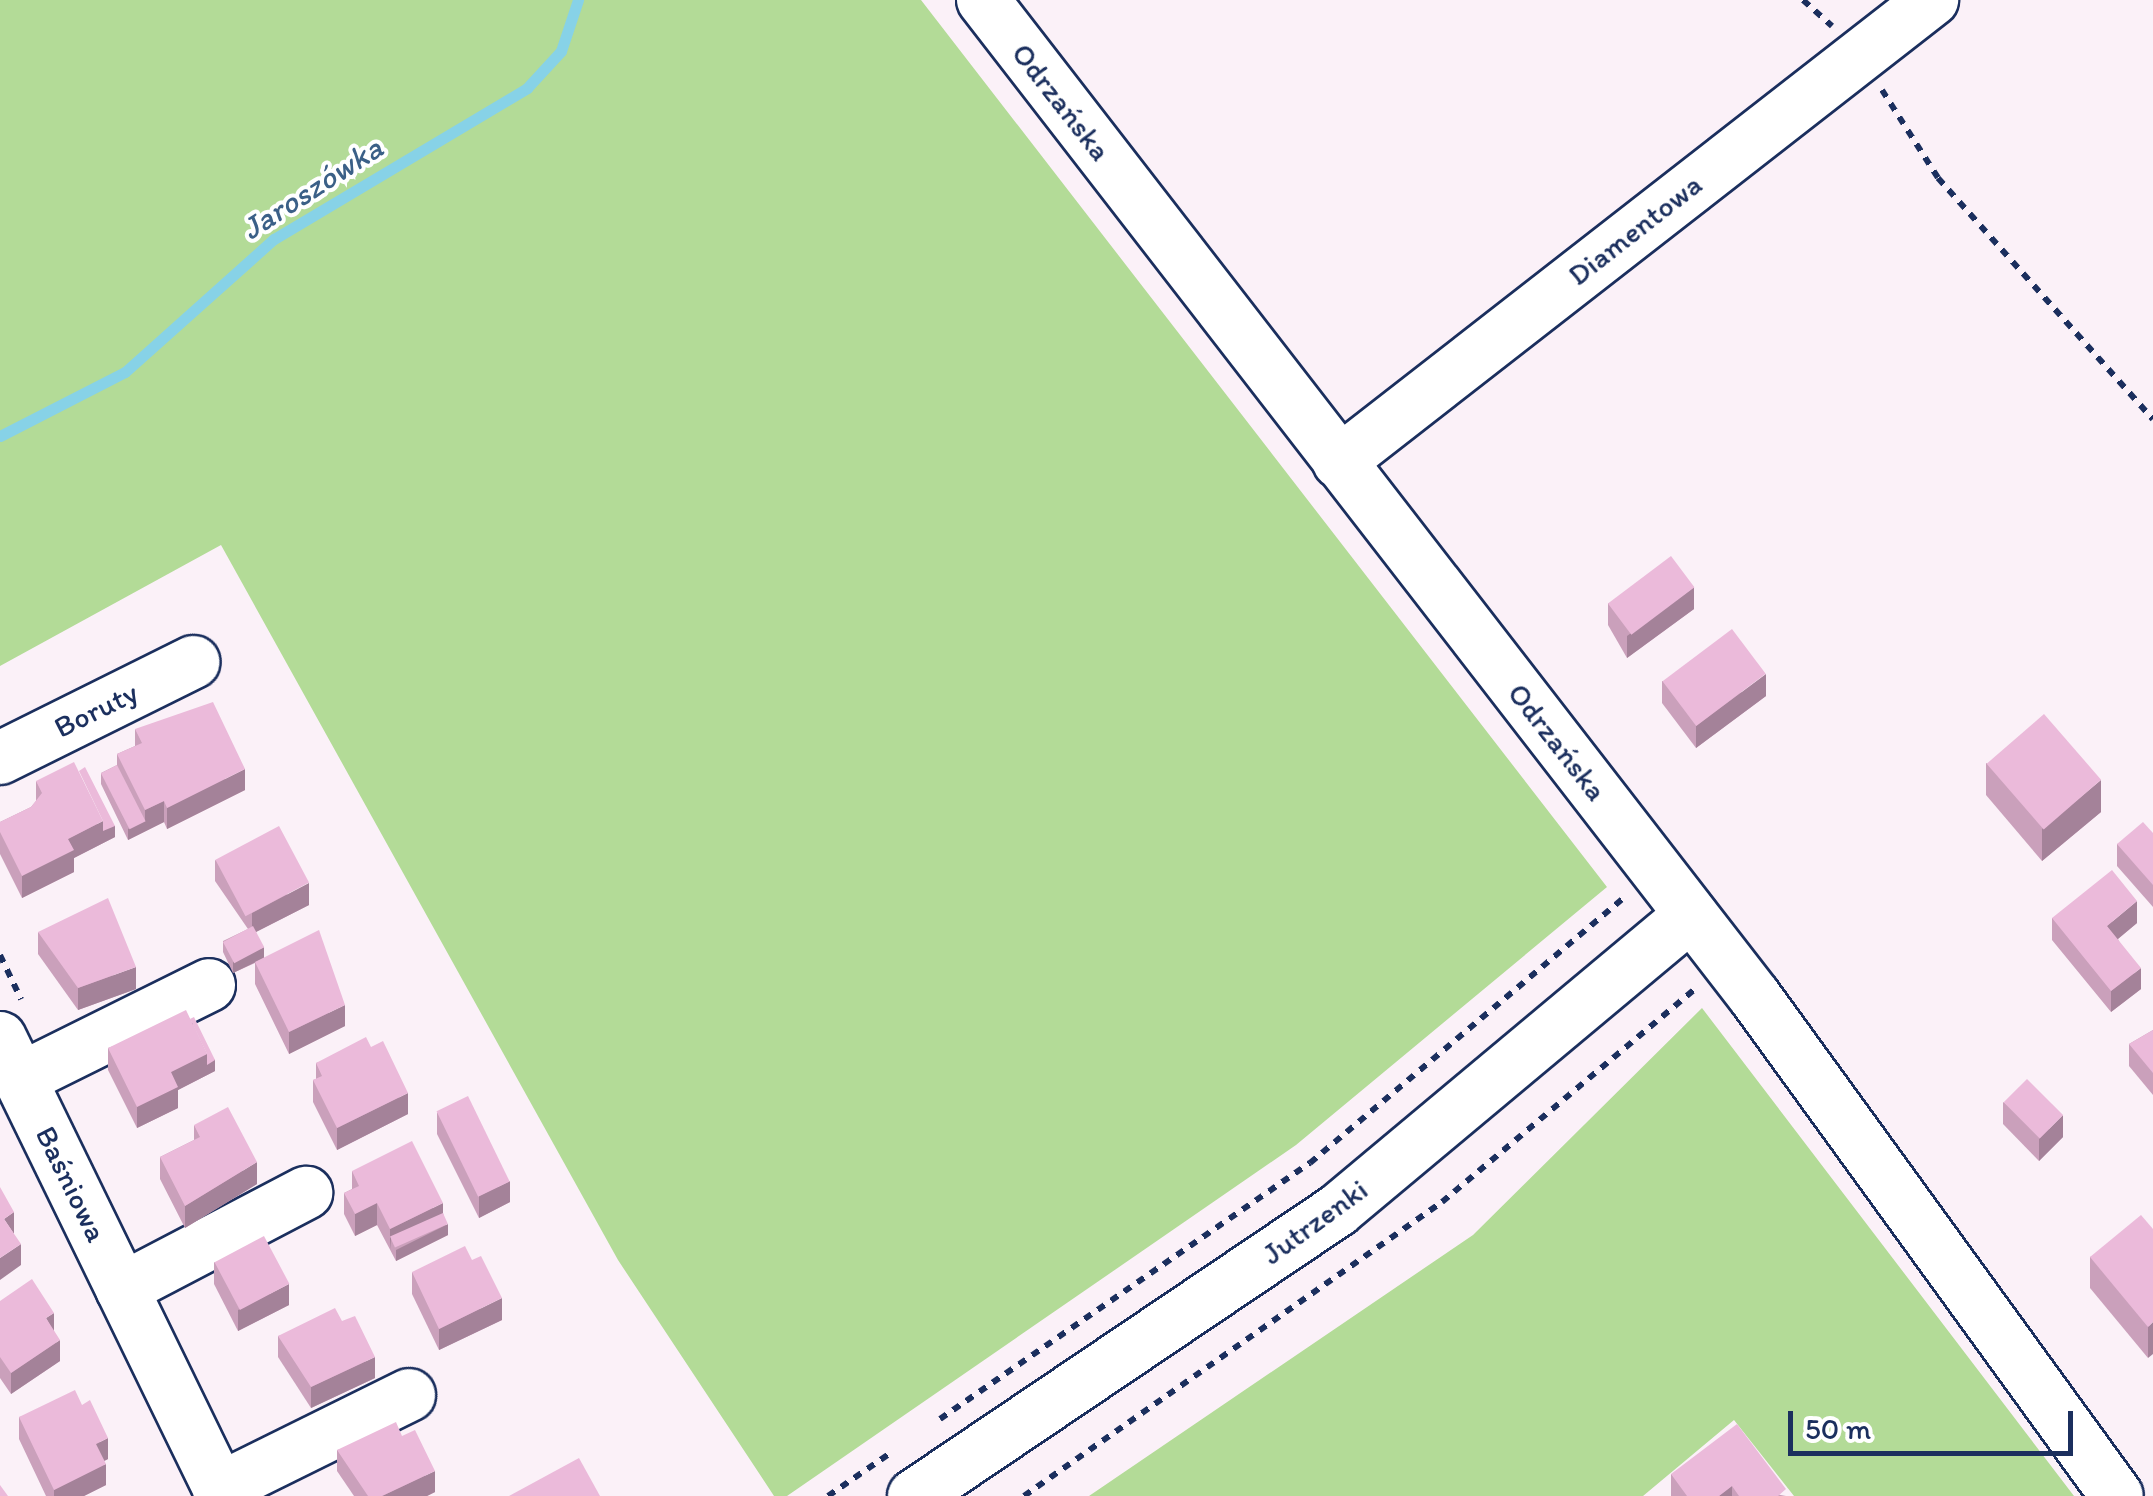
<!DOCTYPE html>
<meta charset="utf-8">
<style>
body{margin:0}
#map{position:relative;width:2153px;height:1496px;overflow:hidden;background:#fbf1f8;font-family:Itim,sans-serif}
div>[style]{position:absolute}
.green>*{inset:0;background:#b3db97}
.stream>*{height:11px;margin:-5.5px;padding:0 5.5px;transform-origin:5.5px;border-radius:5.5px;background:#87d2e7}
.path>*{height:6px;margin-top:-3px;transform-origin:0;background:repeating-linear-gradient(90deg,#1b2f5e 0 8px,transparent 0 16px)}
.roads{filter:drop-shadow(2px 0 #1b2f5e) drop-shadow(-2px 0 #1b2f5e) drop-shadow(0 2px #1b2f5e) drop-shadow(0 -2px #1b2f5e)}
.minor>*{height:52px;margin:-26px;padding:0 26px;transform-origin:26px;border-radius:26px;background:#fff}
.wall>*{inset:0;background:#caa0bb}
.shaded-wall>*{inset:0;background:#a48299}
.building>*{inset:0;background:#ebbada;transform-origin:0 0}
span{translate:-50% -50%;white-space:nowrap;text-align:center;line-height:1.15;-webkit-text-stroke:8px #fff;paint-order:stroke}
.street-label{font-size:30px;color:#1b2f5e}
.water-label{font-size:32px;color:#3b6087;font-style:italic}
.scale{position:absolute;left:1788px;top:1411px;width:285px;height:45px;box-sizing:border-box;border:5px solid #1b2f5e;border-top:0;padding-left:12px;font-size:30px;line-height:35px;white-space:nowrap;color:#1b2f5e;-webkit-text-stroke:8px #fff;paint-order:stroke}
</style>
<div id="map">
<div class="green">
<div style="clip-path:polygon(0 0,921px 0,1607px 887px,1296px 1145px,787px 1496px,774px 1496px,618px 1260px,221px 545px,0 666px)"></div>
<div style="clip-path:polygon(1702px 1008px,2074px 1496px,1794px 1496px,1734px 1420px,1643px 1496px,1089px 1496px,1473px 1235px)"></div>
</div>
<div class="stream">
<div style="left:0;top:436px;width:140px;rotate:-27.1deg"></div>
<div style="left:125px;top:372px;width:200px;rotate:-41.8deg"></div>
<div style="left:274px;top:239px;width:295px;rotate:-30.8deg"></div>
<div style="left:527px;top:88px;width:50px;rotate:-47.4deg"></div>
<div style="left:561px;top:51px;width:54px;rotate:-71.6deg"></div>
</div>
<div class="path">
<div style="left:1803px;top:0;width:39px;rotate:42deg"></div>
<div style="left:1882px;top:90px;width:104px;rotate:57.5deg"></div>
<div style="left:1938px;top:178px;width:323px;rotate:48.3deg"></div>
<div style="left:0;top:955px;width:49px;rotate:64.5deg"></div>
<div style="left:940px;top:1419px;width:450px;rotate:-34.7deg"></div>
<div style="left:1310px;top:1163px;width:412px;rotate:-40.2deg"></div>
<div style="left:828px;top:1496px;width:74px;rotate:-34.5deg"></div>
<div style="left:1024px;top:1496px;width:511px;rotate:-35.12deg"></div>
<div style="left:1442px;top:1202px;width:332px;rotate:-40.1deg"></div>
</div>
<div class="roads">
<div class="minor">
<div style="left:983px;top:0;width:1261px;rotate:52.25deg"></div>
<div style="left:1755px;top:997px;width:616px;rotate:54.04deg"></div>
<div style="left:1339px;top:462px;width:752px;rotate:-37.92deg"></div>
<div style="left:0;top:758px;width:216px;rotate:-26.4deg"></div>
<div style="left:0;top:1038px;width:509px;rotate:64.04deg"></div>
<div style="left:20px;top:1079px;width:211px;rotate:-26.4deg"></div>
<div style="left:122px;top:1289px;width:208px;rotate:-27.6deg"></div>
<div style="left:219px;top:1489px;width:212px;rotate:-26.3deg"></div>
<div style="left:914px;top:1496px;width:511px;rotate:-34deg"></div>
<div style="left:1338px;top:1210px;width:460px;rotate:-39.9deg"></div>
</div>
</div>
<div class="wall">
<div style="clip-path:polygon(1608px 603px,1694px 609px,1627px 658px,1608px 625px)"></div>
<div style="clip-path:polygon(1662px 681px,1766px 696px,1696px 748px,1662px 703px)"></div>
<div style="clip-path:polygon(135px 729px,245px 790px,167px 829px,164px 822px,128px 840px,101px 784px,101px 773px,117px 765px,117px 754px,135px 746px)"></div>
<div style="clip-path:polygon(1986px 763px,2101px 812px,2042px 861px,1986px 795px)"></div>
<div style="clip-path:polygon(36px 781px,115px 837px,74px 858px,74px 872px,22px 898px,0 854px,0 822px,31px 807px,36px 801px)"></div>
<div style="clip-path:polygon(2153px 833px,2153px 907px,2117px 866px,2117px 844px)"></div>
<div style="clip-path:polygon(215px 860px,309px 905px,256px 932px,264px 958px,345px 1026px,289px 1054px,255px 984px,255px 963px,233px 973px,223px 952px,223px 941px,248px 929px,215px 881px)"></div>
<div style="clip-path:polygon(2052px 918px,2137px 923px,2118px 939px,2141px 989px,2111px 1012px,2052px 940px)"></div>
<div style="clip-path:polygon(38px 932px,136px 989px,78px 1010px,38px 954px)"></div>
<div style="clip-path:polygon(190px 1019px,215px 1071px,178px 1090px,178px 1108px,137px 1128px,108px 1070px,108px 1048px)"></div>
<div style="clip-path:polygon(2153px 1030px,2153px 1095px,2129px 1066px,2129px 1044px)"></div>
<div style="clip-path:polygon(371px 1047px,408px 1114px,337px 1150px,313px 1102px,313px 1080px,316px 1079px,316px 1063px)"></div>
<div style="clip-path:polygon(2003px 1102px,2063px 1137px,2039px 1161px,2003px 1124px)"></div>
<div style="clip-path:polygon(437px 1112px,510px 1202px,479px 1218px,437px 1134px)"></div>
<div style="clip-path:polygon(194px 1125px,257px 1184px,185px 1228px,160px 1179px,160px 1157px,194px 1140px)"></div>
<div style="clip-path:polygon(352px 1171px,443px 1213px,448px 1235px,396px 1261px,377px 1225px,355px 1236px,344px 1214px,344px 1193px,352px 1189px)"></div>
<div style="clip-path:polygon(2153px 1229px,2148px 1358px,2090px 1288px,2090px 1257px)"></div>
<div style="clip-path:polygon(214px 1262px,289px 1305px,238px 1331px,214px 1284px)"></div>
<div style="clip-path:polygon(412px 1272px,502px 1320px,439px 1350px,412px 1294px)"></div>
<div style="clip-path:polygon(0 1301px,54px 1331px,60px 1361px,11px 1394px,0 1378px)"></div>
<div style="clip-path:polygon(342px 1321px,375px 1378px,311px 1408px,278px 1357px,278px 1336px)"></div>
<div style="clip-path:polygon(82px 1405px,108px 1459px,104px 1461px,106px 1485px,84px 1496px,46px 1496px,19px 1439px,19px 1417px)"></div>
<div style="clip-path:polygon(402px 1436px,435px 1492px,427px 1496px,354px 1496px,337px 1471px,337px 1450px)"></div>
<div style="clip-path:polygon(1671px 1474px,1786px 1496px,1671px 1496px)"></div>
</div>
<div class="shaded-wall">
<div style="clip-path:polygon(1694px 587px,1694px 609px,1627px 658px,1627px 636px)"></div>
<div style="clip-path:polygon(1766px 674px,1766px 696px,1696px 748px,1696px 726px)"></div>
<div style="clip-path:polygon(245px 769px,245px 790px,167px 829px,167px 808px)"></div>
<div style="clip-path:polygon(2101px 780px,2101px 812px,2042px 861px,2042px 829px)"></div>
<div style="clip-path:polygon(164px 801px,164px 822px,128px 840px,128px 829px,145px 821px,145px 810px)"></div>
<div style="clip-path:polygon(103px 821px,115px 826px,115px 837px,74px 858px,74px 872px,22px 898px,22px 876px,68px 839px)"></div>
<div style="clip-path:polygon(309px 883px,309px 905px,252px 934px,252px 913px)"></div>
<div style="clip-path:polygon(2137px 901px,2137px 923px,2107px 948px,2107px 926px)"></div>
<div style="clip-path:polygon(264px 947px,264px 958px,233px 973px,233px 962px)"></div>
<div style="clip-path:polygon(136px 967px,136px 989px,78px 1010px,78px 988px)"></div>
<div style="clip-path:polygon(2141px 968px,2141px 989px,2111px 1012px,2111px 991px)"></div>
<div style="clip-path:polygon(345px 1005px,345px 1026px,289px 1054px,289px 1032px)"></div>
<div style="clip-path:polygon(207px 1054px,215px 1060px,215px 1071px,178px 1090px,178px 1108px,137px 1128px,137px 1107px,171px 1072px)"></div>
<div style="clip-path:polygon(408px 1093px,408px 1114px,337px 1150px,337px 1128px)"></div>
<div style="clip-path:polygon(2063px 1115px,2063px 1137px,2039px 1161px,2039px 1139px)"></div>
<div style="clip-path:polygon(257px 1162px,257px 1184px,185px 1228px,185px 1206px)"></div>
<div style="clip-path:polygon(510px 1181px,510px 1202px,479px 1218px,479px 1196px)"></div>
<div style="clip-path:polygon(377px 1203px,377px 1225px,355px 1236px,355px 1214px)"></div>
<div style="clip-path:polygon(443px 1203px,443px 1224px,391px 1239px,390px 1250px,390px 1229px)"></div>
<div style="clip-path:polygon(14px 1212px,14px 1234px,4px 1219px)"></div>
<div style="clip-path:polygon(448px 1224px,448px 1235px,396px 1261px,396px 1250px)"></div>
<div style="clip-path:polygon(21px 1244px,21px 1265px,0 1280px,0 1258px)"></div>
<div style="clip-path:polygon(289px 1284px,289px 1305px,238px 1331px,238px 1310px)"></div>
<div style="clip-path:polygon(502px 1298px,502px 1320px,439px 1350px,439px 1329px)"></div>
<div style="clip-path:polygon(54px 1313px,54px 1334px,46px 1318px)"></div>
<div style="clip-path:polygon(2153px 1322px,2153px 1354px,2148px 1358px,2148px 1327px)"></div>
<div style="clip-path:polygon(60px 1340px,60px 1361px,11px 1394px,11px 1373px)"></div>
<div style="clip-path:polygon(375px 1357px,375px 1378px,311px 1408px,311px 1387px)"></div>
<div style="clip-path:polygon(108px 1438px,108px 1459px,96px 1465px,96px 1444px)"></div>
<div style="clip-path:polygon(106px 1464px,106px 1485px,84px 1496px,54px 1496px,54px 1490px)"></div>
<div style="clip-path:polygon(435px 1471px,435px 1492px,427px 1496px,382px 1496px)"></div>
<div style="clip-path:polygon(1732px 1486px,1732px 1496px,1719px 1496px)"></div>
</div>
<div class="building">
<div style="left:1671px;top:556px;width:39px;height:79px;rotate:53deg"></div>
<div style="left:1732px;top:629px;width:56px;height:87px;rotate:53deg"></div>
<div style="clip-path:polygon(213px 702px,245px 769px,167px 808px,164px 801px,145px 810px,117px 754px,142px 743px,135px 729px)"></div>
<div style="left:2044px;top:714px;width:87px;height:76px;rotate:49deg"></div>
<div style="clip-path:polygon(74px 762px,103px 821px,68px 839px,74px 850px,22px 876px,0 832px,0 822px,31px 807px,42px 793px,36px 781px)"></div>
<div style="left:117px;top:765px;width:63px;height:18px;rotate:63deg"></div>
<div style="clip-path:polygon(85px 767px,115px 826px,103px 831px,103px 821px,79px 771px)"></div>
<div style="clip-path:polygon(2143px 822px,2153px 833px,2153px 885px,2117px 844px)"></div>
<div style="left:279px;top:826px;width:64px;height:72px;rotate:62deg"></div>
<div style="clip-path:polygon(2112px 870px,2137px 901px,2107px 926px,2141px 968px,2111px 991px,2052px 918px)"></div>
<div style="clip-path:polygon(108px 898px,136px 967px,78px 988px,38px 932px)"></div>
<div style="left:253px;top:926px;width:24px;height:34px;rotate:62deg"></div>
<div style="clip-path:polygon(319px 930px,345px 1005px,289px 1032px,255px 962px)"></div>
<div style="clip-path:polygon(186px 1010px,207px 1054px,171px 1072px,178px 1087px,137px 1107px,108px 1048px)"></div>
<div style="clip-path:polygon(194px 1017px,215px 1060px,207px 1065px,207px 1054px,190px 1019px)"></div>
<div style="clip-path:polygon(2153px 1030px,2153px 1073px,2129px 1044px)"></div>
<div style="clip-path:polygon(366px 1037px,371px 1047px,383px 1041px,408px 1093px,337px 1128px,313px 1080px,322px 1076px,316px 1063px)"></div>
<div style="left:2027px;top:1079px;width:51px;height:33px;rotate:45deg"></div>
<div style="left:468px;top:1096px;width:95px;height:35px;rotate:64deg"></div>
<div style="clip-path:polygon(228px 1107px,257px 1162px,185px 1206px,160px 1157px,200px 1137px,194px 1125px)"></div>
<div style="clip-path:polygon(412px 1141px,443px 1203px,390px 1229px,377px 1203px,355px 1214px,344px 1193px,359px 1186px,352px 1171px)"></div>
<div style="clip-path:polygon(0 1187px,14px 1212px,4px 1219px,21px 1244px,0 1258px)"></div>
<div style="left:443px;top:1213px;width:12px;height:58px;rotate:66deg"></div>
<div style="clip-path:polygon(2141px 1215px,2153px 1229px,2153px 1322px,2148px 1327px,2090px 1257px)"></div>
<div style="left:264px;top:1236px;width:54px;height:56px;rotate:62deg"></div>
<div style="clip-path:polygon(465px 1246px,472px 1260px,481px 1256px,502px 1298px,439px 1329px,412px 1272px)"></div>
<div style="clip-path:polygon(32px 1279px,54px 1313px,46px 1318px,60px 1340px,11px 1373px,0 1357px,0 1301px)"></div>
<div style="clip-path:polygon(335px 1308px,342px 1321px,355px 1316px,375px 1357px,311px 1387px,278px 1336px)"></div>
<div style="clip-path:polygon(75px 1390px,82px 1405px,90px 1400px,108px 1438px,96px 1444px,106px 1464px,54px 1490px,19px 1417px)"></div>
<div style="clip-path:polygon(396px 1422px,402px 1436px,415px 1430px,435px 1471px,382px 1496px,368px 1496px,337px 1450px)"></div>
<div style="clip-path:polygon(1737px 1424px,1786px 1489px,1778px 1496px,1739px 1496px,1732px 1486px,1719px 1496px,1687px 1496px,1671px 1474px)"></div>
<div style="clip-path:polygon(579px 1458px,600px 1496px,509px 1496px)"></div>
<div style="clip-path:polygon(0 1485px,8px 1496px,0 1496px)"></div>
</div>
<div class="street-label">
<span style="left:1061px;top:102px;rotate:52deg">Odrzańska</span>
<span style="left:1635px;top:230px;rotate:-38deg">Diamentowa</span>
<span style="left:96px;top:710px;rotate:-26deg">Boruty</span>
<span style="left:1557px;top:742px;rotate:52deg">Odrzańska</span>
<span style="left:71px;top:1184px;rotate:64deg">Baśniowa</span>
<span style="left:1315px;top:1222px;rotate:-36deg">Jutrzenki</span>
</div>
<div class="water-label">
<span style="left:312px;top:188px;rotate:-33deg">Jaroszówka</span>
</div>
<div class="scale">50 m</div>
</div>
